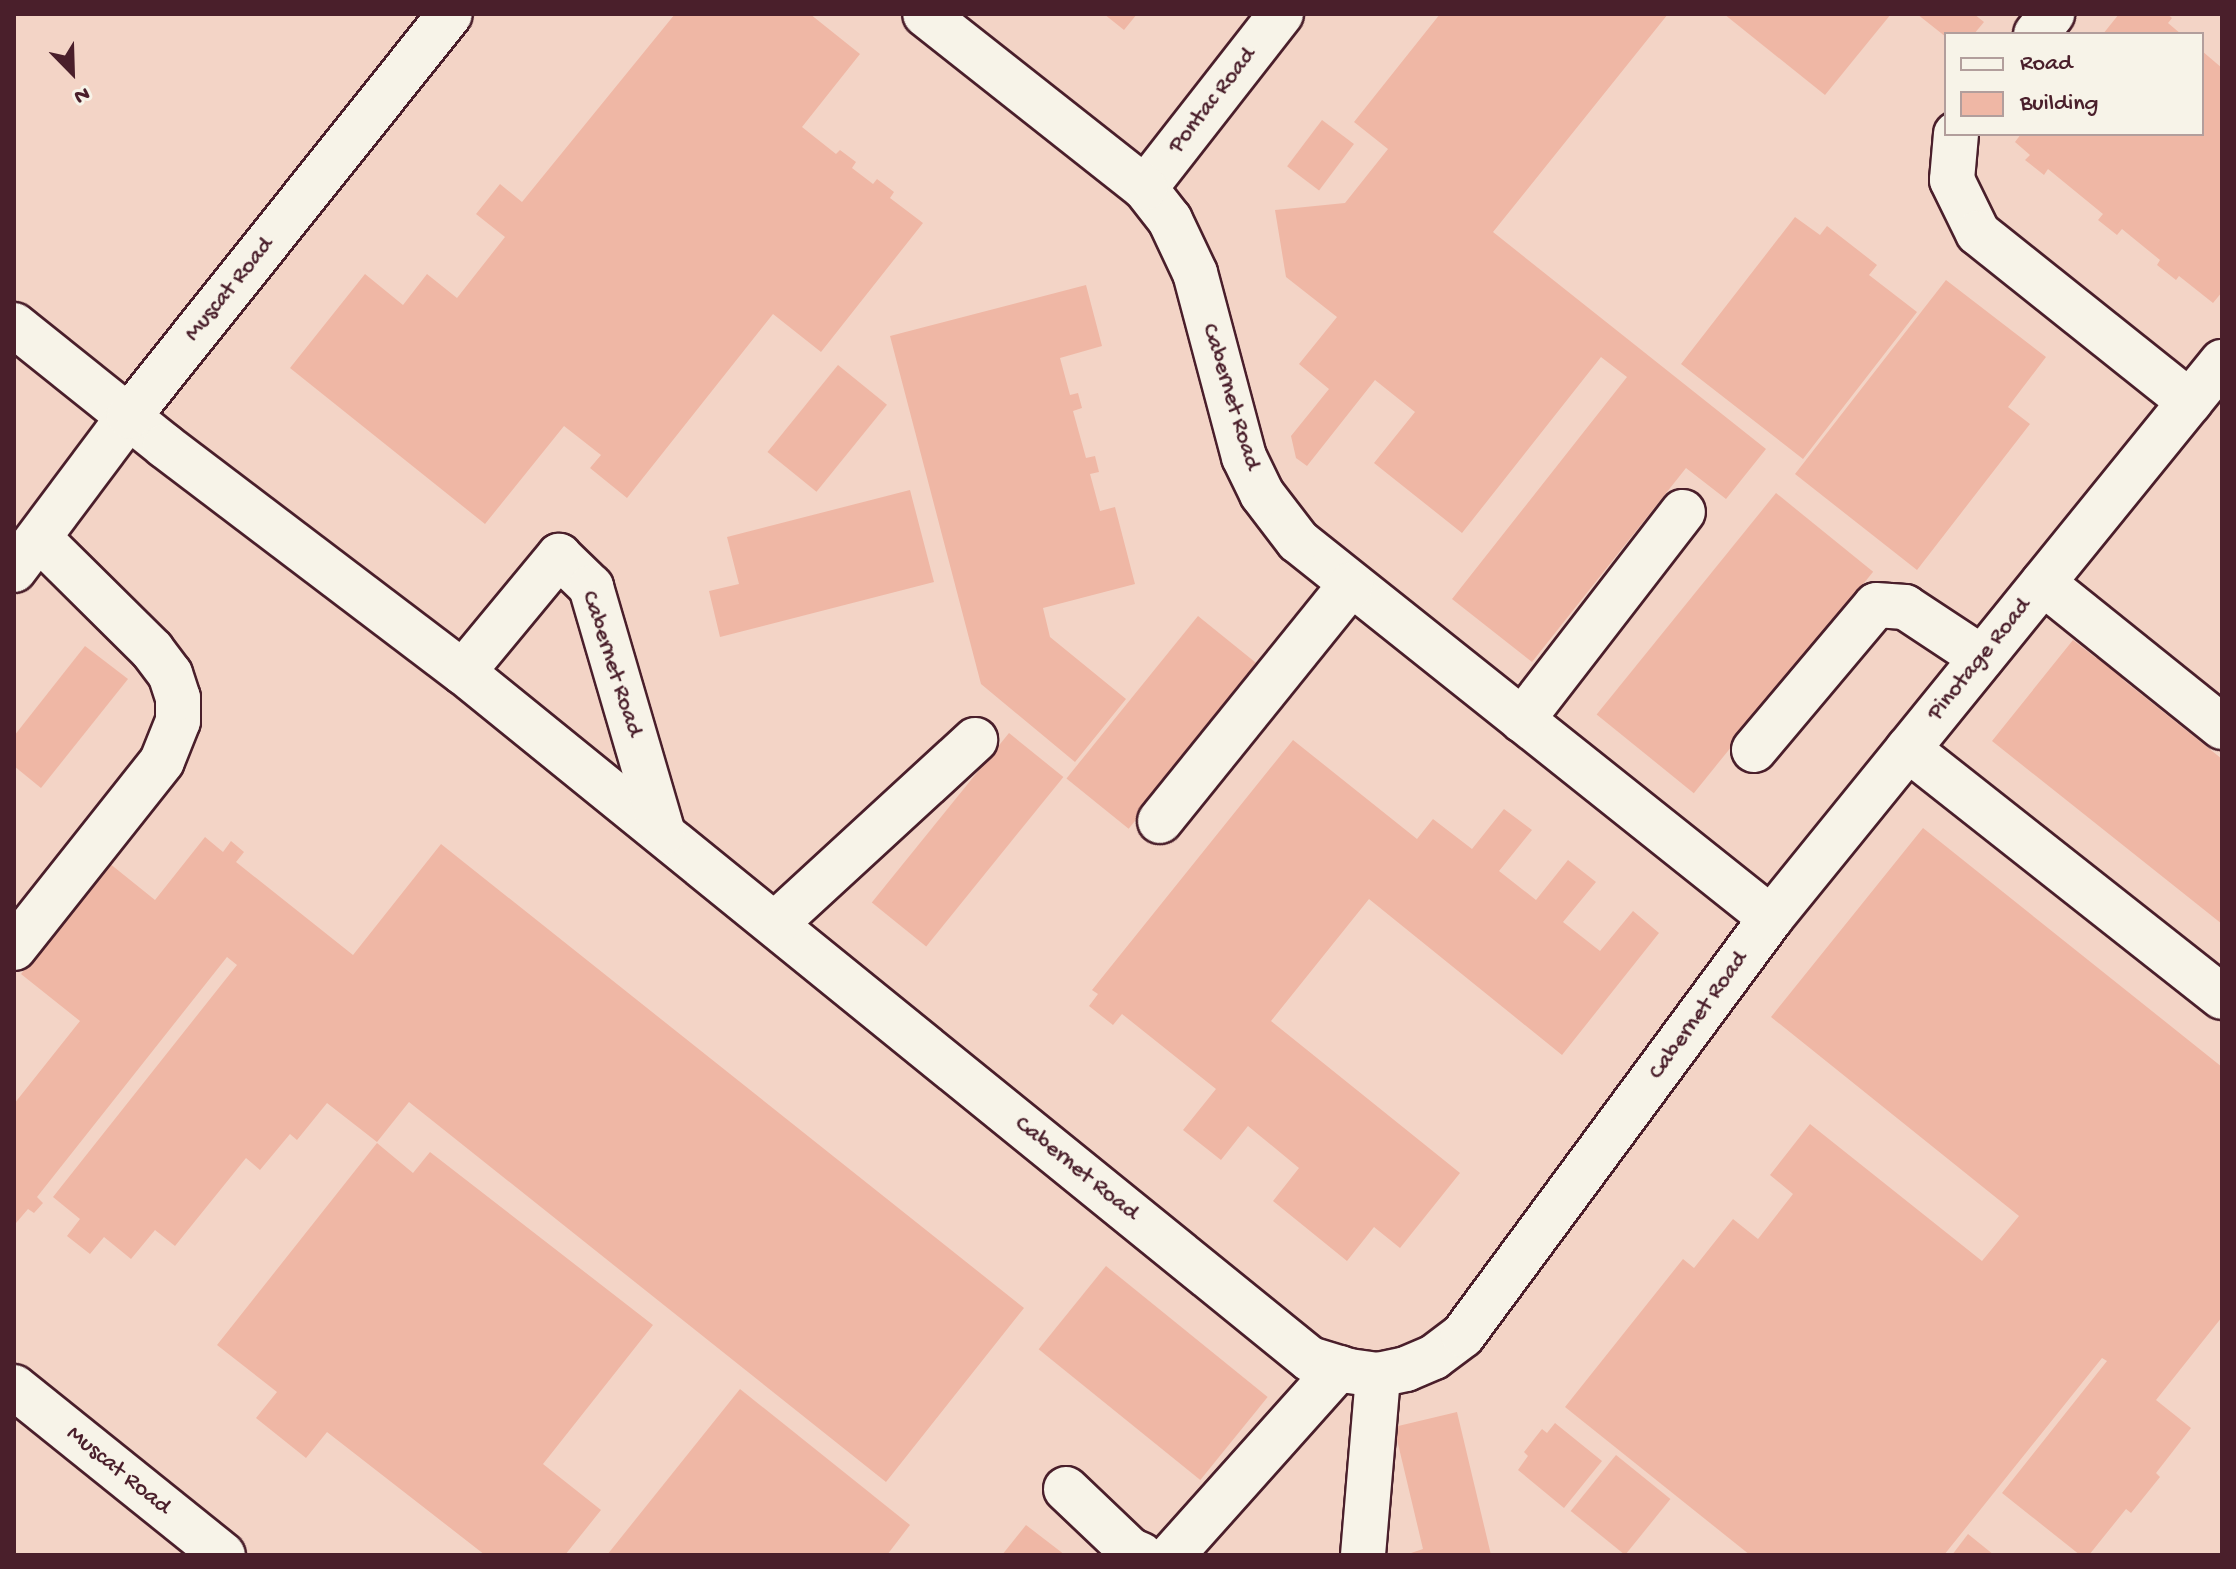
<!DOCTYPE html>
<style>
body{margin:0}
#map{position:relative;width:2236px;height:1569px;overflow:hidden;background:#f5e1d4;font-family:"Gochi Hand",sans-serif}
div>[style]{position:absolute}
.built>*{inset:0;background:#f3d4c6}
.building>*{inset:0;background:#efb7a5;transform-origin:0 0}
.roads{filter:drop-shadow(2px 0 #4a1f2b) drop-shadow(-2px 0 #4a1f2b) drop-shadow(0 2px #4a1f2b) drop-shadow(0 -2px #4a1f2b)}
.minor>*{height:44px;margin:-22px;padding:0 22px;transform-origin:22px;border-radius:22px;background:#f7f3e8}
span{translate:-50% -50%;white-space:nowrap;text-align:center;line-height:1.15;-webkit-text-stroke:6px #f7f3e8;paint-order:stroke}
.street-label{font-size:24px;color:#4a1f2b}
.frame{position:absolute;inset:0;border:16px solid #4a1f2b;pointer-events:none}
.legend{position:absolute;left:1944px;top:32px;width:260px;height:104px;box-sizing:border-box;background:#f7f3e8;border:2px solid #b29e9c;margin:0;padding:10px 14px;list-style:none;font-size:24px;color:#4a1f2b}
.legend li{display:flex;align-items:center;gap:16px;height:40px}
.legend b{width:40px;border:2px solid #b29e9c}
.north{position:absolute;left:32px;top:32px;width:80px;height:80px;-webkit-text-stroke:6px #f7f3e8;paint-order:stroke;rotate:157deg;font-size:22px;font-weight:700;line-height:32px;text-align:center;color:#4a1f2b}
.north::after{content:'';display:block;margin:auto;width:28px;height:36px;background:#4a1f2b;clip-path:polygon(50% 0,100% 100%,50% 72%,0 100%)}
</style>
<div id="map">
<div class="built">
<div style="clip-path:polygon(evenodd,14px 14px,2222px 14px,2222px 1555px,14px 1555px,14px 14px,1946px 34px,2202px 34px,2202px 134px,1946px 134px,1946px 34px)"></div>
</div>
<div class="building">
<div style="clip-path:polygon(675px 14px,810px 14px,860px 54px,802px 127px,836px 154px,840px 150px,856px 162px,852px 168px,873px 184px,877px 179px,894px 192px,890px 198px,923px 223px,821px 352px,773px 314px,627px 498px,590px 468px,601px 455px,564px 426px,485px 524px,290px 368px,365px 274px,403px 305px,427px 274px,457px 298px,505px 237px,476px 214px,500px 184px,522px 202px)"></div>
<div style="clip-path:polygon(1104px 14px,1137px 14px,1124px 30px)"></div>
<div style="clip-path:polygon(1440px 14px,1668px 14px,1493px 232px,1766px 449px,1726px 499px,1686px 468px,1532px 662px,1452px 599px,1627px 377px,1601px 357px,1462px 533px,1374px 463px,1415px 412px,1375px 380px,1307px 466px,1296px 458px,1291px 436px,1329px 389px,1299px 364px,1337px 317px,1286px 277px,1275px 210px,1345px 203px,1388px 149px,1354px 122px)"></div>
<div style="clip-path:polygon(1724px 14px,1891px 14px,1825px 95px)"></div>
<div style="clip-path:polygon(1917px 14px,1974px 14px,1984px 22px,1974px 34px,1946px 34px,1946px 37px)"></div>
<div style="clip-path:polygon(2119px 14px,2167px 14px,2172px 18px,2168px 23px,2181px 34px,2103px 34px)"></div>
<div style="clip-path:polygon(2202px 51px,2222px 68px,2222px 292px,2213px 303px,2179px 276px,2176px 280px,2157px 265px,2160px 260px,2122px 229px,2117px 235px,2098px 220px,2103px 214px,2048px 169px,2044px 175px,2025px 160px,2030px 155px,2015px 142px,2021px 134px,2202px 134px)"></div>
<div style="left:1322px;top:120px;width:40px;height:58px;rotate:37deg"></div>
<div style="clip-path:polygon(1795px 217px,1820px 235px,1827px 226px,1877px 265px,1869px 275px,1917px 312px,1803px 459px,1681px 364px)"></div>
<div style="clip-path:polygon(1946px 280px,2046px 357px,2008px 407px,2030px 424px,1917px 570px,1795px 474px)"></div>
<div style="clip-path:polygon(1086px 285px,1102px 346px,1060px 358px,1070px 395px,1078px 393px,1082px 408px,1073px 411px,1086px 458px,1095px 456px,1099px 472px,1090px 474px,1100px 511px,1115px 507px,1135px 584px,1043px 608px,1050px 637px,1126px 699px,1075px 762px,981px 684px,890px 336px)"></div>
<div style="left:838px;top:365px;width:63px;height:112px;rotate:39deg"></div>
<div style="clip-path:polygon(910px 490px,934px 582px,720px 637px,709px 591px,739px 584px,727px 537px)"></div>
<div style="left:1776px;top:493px;width:125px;height:285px;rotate:39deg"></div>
<div style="left:1198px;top:616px;width:80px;height:209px;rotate:39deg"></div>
<div style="clip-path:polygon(2073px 640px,2096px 658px,2099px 654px,2125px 675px,2122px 679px,2222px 759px,2222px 924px,1992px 741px)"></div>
<div style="clip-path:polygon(85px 646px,128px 679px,41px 788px,14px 766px,14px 736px)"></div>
<div style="left:1009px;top:733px;width:70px;height:218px;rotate:39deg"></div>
<div style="clip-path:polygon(1293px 740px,1417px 839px,1433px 819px,1472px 849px,1504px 809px,1532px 830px,1499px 871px,1536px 900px,1568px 860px,1596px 882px,1563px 922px,1600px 951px,1633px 911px,1659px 933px,1562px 1055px,1369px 899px,1271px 1021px,1460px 1173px,1400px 1248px,1374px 1227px,1347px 1261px,1273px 1201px,1299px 1168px,1248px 1126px,1221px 1160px,1183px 1130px,1216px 1089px,1122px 1014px,1113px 1025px,1089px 1006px,1098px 994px,1092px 990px)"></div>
<div style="clip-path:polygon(1923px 828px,2222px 1067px,2222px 1317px,2156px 1400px,2191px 1428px,2156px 1473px,2160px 1477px,2131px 1513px,2126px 1509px,2089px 1555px,2080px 1555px,2002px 1493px,2107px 1361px,2102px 1358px,1944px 1555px,1750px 1555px,1565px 1407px,1683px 1259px,1694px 1268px,1733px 1219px,1758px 1239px,1793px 1194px,1770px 1175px,1810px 1124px,1982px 1261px,2019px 1216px,1771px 1017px)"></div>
<div style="clip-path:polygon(205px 837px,223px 852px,231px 841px,244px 852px,236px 862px,353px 955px,441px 844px,1024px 1308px,886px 1482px,409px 1102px,377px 1142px,327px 1103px,297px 1140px,290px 1134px,260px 1170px,246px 1158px,175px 1246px,155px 1230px,131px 1259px,104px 1237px,90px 1254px,67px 1236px,80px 1219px,53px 1197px,237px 965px,227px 957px,37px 1197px,43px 1203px,34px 1213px,28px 1209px,16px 1223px,14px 1104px,80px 1021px,21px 974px,109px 863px,155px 900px)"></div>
<div style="clip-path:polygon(377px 1143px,413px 1173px,430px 1152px,653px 1325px,543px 1464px,601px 1510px,565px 1555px,485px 1555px,327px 1432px,306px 1458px,256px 1418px,277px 1392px,217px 1345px)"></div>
<div style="left:1106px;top:1266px;width:208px;height:107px;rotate:39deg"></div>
<div style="clip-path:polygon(740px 1389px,910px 1525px,887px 1555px,607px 1555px)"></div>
<div style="clip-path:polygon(1457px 1412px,1491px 1555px,1405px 1555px,1423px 1549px,1394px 1427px)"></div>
<div style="clip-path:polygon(1555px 1423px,1602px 1461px,1564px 1508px,1518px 1470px,1528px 1456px,1524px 1452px,1542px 1429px,1547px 1433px)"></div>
<div style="left:1616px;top:1455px;width:70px;height:72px;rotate:39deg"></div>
<div style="clip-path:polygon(1026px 1525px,1065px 1555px,1002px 1555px)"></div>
<div style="clip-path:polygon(1968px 1534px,1994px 1555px,1952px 1555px)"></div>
</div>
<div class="roads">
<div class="minor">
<div style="left:2036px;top:34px;width:26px;rotate:-51deg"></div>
<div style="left:1956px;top:134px;width:46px;rotate:95deg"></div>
<div style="left:1952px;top:180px;width:59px;rotate:63.9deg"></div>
<div style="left:1978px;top:233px;width:271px;rotate:38.6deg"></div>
<div style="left:1145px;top:188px;width:221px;rotate:-52deg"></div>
<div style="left:14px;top:325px;width:193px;rotate:38.7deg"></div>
<div style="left:165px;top:446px;width:374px;rotate:37.2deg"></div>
<div style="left:463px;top:672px;width:1091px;rotate:39.05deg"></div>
<div style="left:1310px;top:1359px;width:41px;rotate:17.1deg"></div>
<div style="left:1349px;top:1371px;width:29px;rotate:8deg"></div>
<div style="left:1378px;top:1375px;width:29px;rotate:-12deg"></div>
<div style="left:1406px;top:1369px;width:30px;rotate:-23deg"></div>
<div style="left:1434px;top:1357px;width:36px;rotate:-37deg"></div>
<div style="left:1463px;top:1335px;width:518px;rotate:-53.55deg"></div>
<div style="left:1771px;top:918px;width:605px;rotate:-141.44deg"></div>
<div style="left:1298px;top:541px;width:59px;rotate:-127.5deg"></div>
<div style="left:1262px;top:494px;width:41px;rotate:-115.9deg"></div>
<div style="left:1244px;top:457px;width:190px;rotate:-104.9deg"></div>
<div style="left:1195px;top:273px;width:59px;rotate:-115.3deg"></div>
<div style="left:1170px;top:220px;width:41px;rotate:-128deg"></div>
<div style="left:1145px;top:188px;width:280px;rotate:-141.7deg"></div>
<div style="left:14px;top:570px;width:192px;rotate:-53.2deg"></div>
<div style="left:129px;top:416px;width:514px;rotate:-51.39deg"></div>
<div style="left:2043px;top:583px;width:230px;rotate:38.8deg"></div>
<div style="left:463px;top:672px;width:151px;rotate:-50.4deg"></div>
<div style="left:559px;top:556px;width:45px;rotate:44.1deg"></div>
<div style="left:591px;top:587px;width:256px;rotate:73.7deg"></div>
<div style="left:1522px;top:720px;width:263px;rotate:-52.3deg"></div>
<div style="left:1908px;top:749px;width:400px;rotate:38.3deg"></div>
<div style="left:1754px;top:750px;width:189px;rotate:-49.9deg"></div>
<div style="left:1876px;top:605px;width:29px;rotate:4deg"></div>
<div style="left:1905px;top:607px;width:92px;rotate:33.5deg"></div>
<div style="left:1160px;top:821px;width:304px;rotate:-51.1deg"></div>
<div style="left:1771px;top:918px;width:716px;rotate:-50.95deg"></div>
<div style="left:775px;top:924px;width:272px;rotate:-42.6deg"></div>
<div style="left:14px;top:948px;width:238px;rotate:-51.6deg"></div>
<div style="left:162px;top:761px;width:43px;rotate:-68.2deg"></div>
<div style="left:178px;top:721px;width:23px;rotate:-90deg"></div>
<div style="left:178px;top:698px;width:25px;rotate:-108deg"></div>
<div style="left:170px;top:674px;width:30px;rotate:-127deg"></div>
<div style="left:152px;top:650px;width:159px;rotate:-135.3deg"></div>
<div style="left:14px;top:1387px;width:268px;rotate:38.8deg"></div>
<div style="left:1066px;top:1489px;width:88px;rotate:43.6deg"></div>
<div style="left:1130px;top:1550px;width:12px;rotate:24deg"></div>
<div style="left:1172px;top:1555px;width:251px;rotate:-48.2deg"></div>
<div style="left:1363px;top:1555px;width:181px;rotate:-85.2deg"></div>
</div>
</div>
<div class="street-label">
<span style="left:1213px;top:101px;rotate:-52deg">Pontac Road</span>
<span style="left:230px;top:290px;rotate:-51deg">Muscat Road</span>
<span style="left:1230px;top:397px;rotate:73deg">Cabernet Road</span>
<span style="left:1980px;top:660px;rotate:-51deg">Pinotage Road</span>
<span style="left:611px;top:664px;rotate:72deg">Cabernet Road</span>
<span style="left:1699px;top:1016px;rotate:-54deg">Cabernet Road</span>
<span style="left:1076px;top:1169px;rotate:39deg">Cabernet Road</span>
<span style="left:118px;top:1471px;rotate:39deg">Muscat Road</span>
</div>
<div class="frame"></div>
<ul class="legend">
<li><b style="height:10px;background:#f7f3e8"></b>Road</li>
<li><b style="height:22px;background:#efb7a5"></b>Building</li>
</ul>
<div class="north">N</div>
</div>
